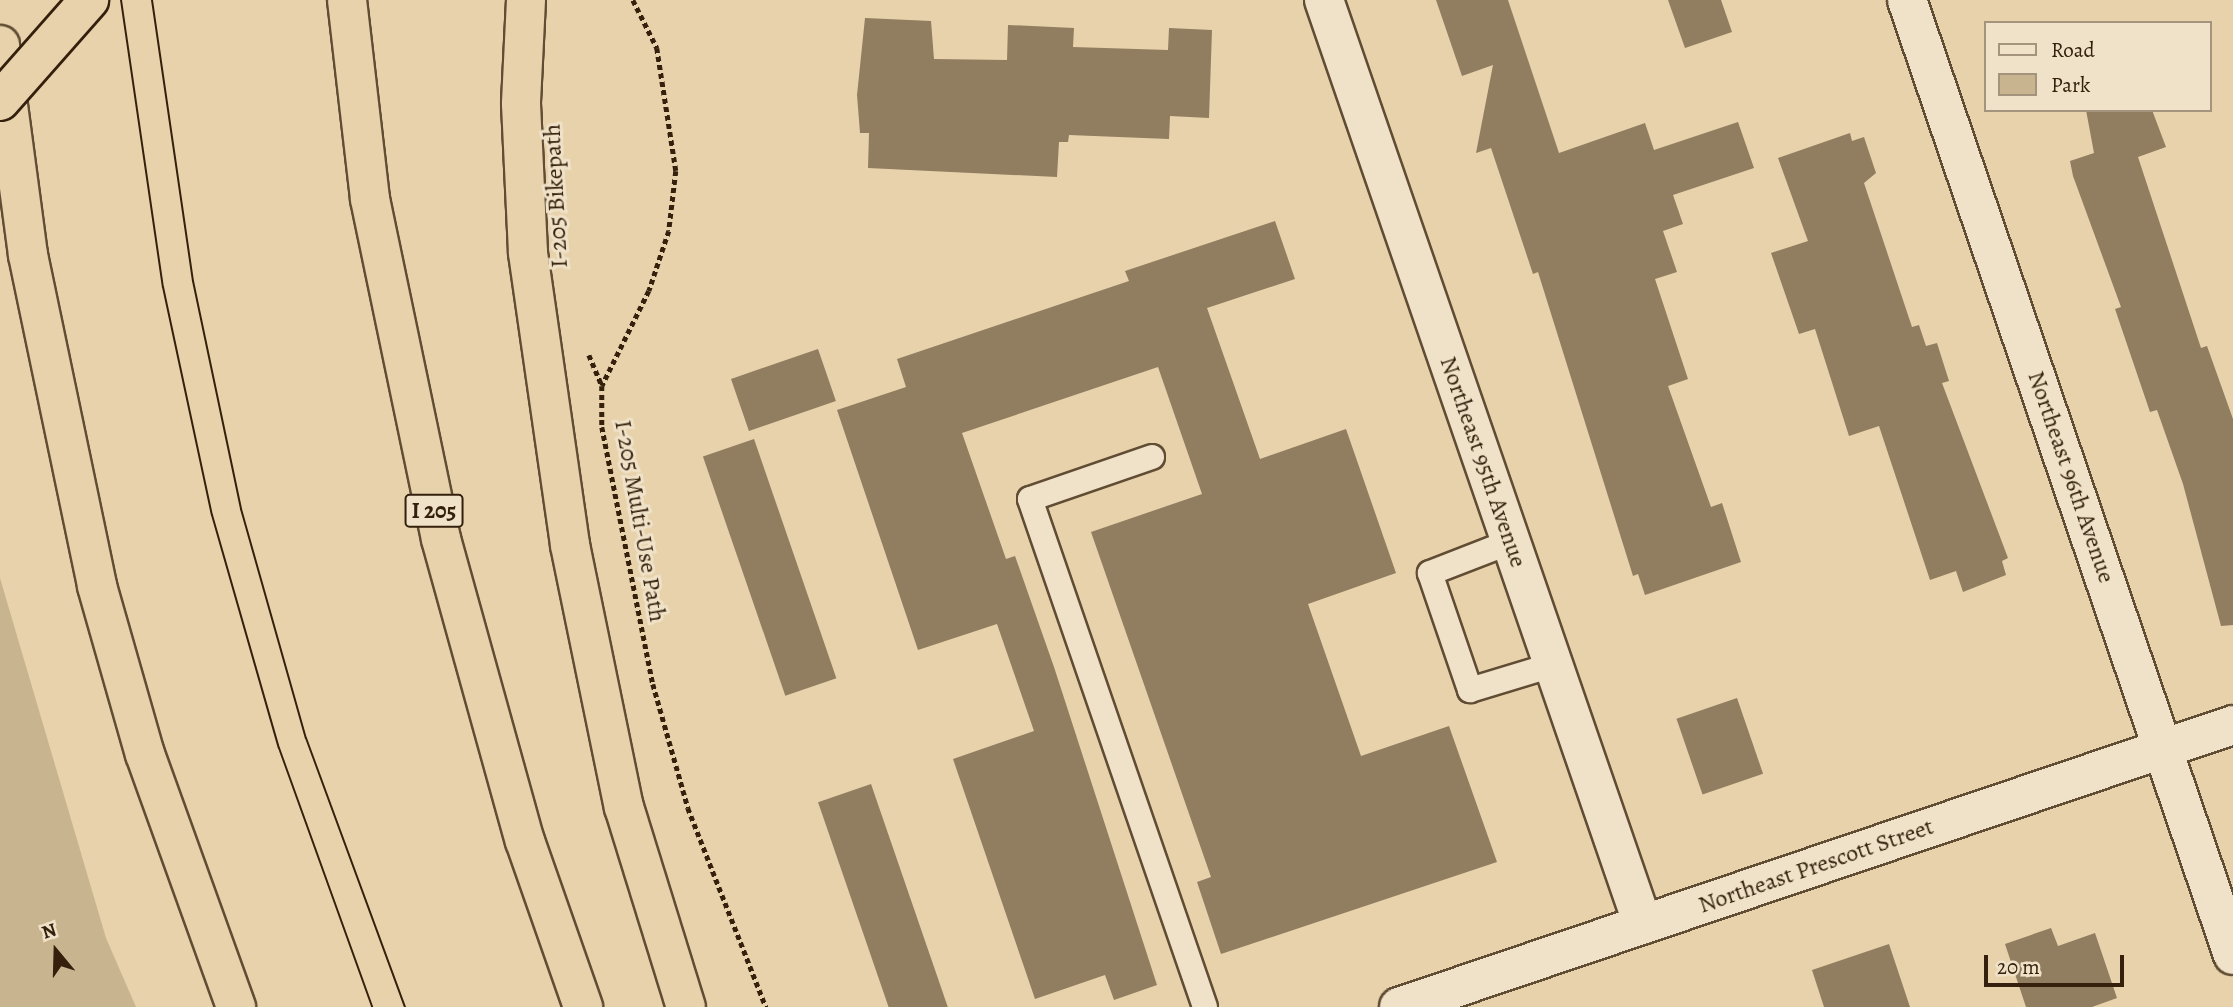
<!DOCTYPE html>
<style>
body{margin:0}
#map{position:relative;width:2233px;height:1007px;overflow:hidden;background:#e7d2ab;font-family:Alegreya,serif}
div>[style]{position:absolute}
.green>*{inset:0;background:#c9b490}
.building>*{inset:0;background:#917d5f;transform-origin:0 0}
.path>*{height:4.5px;margin-top:-2.25px;transform-origin:0;background:repeating-linear-gradient(90deg,#34200c 0 5px,transparent 0 8.5px)}
.roads{filter:drop-shadow(2px 0 #614c34) drop-shadow(-2px 0 #614c34) drop-shadow(0 2px #614c34) drop-shadow(0 -2px #614c34)}
.service>*{height:24px;margin:-12px;padding:0 12px;transform-origin:12px;border-radius:12px;background:#efe2c8}
.minor>*{height:38px;margin:-19px;padding:0 19px;transform-origin:19px;border-radius:19px;background:#efe2c8}
.tertiary>*{height:38px;margin:-19px;padding:0 19px;transform-origin:19px;border-radius:19px;background:#efe2c8}
.motorway>*{height:38px;margin:-19px;padding:0 19px;transform-origin:19px;border-radius:19px;background:#e7d2ab}
.tram>*{height:2px;margin:-1px;padding:0 1px;transform-origin:1px;border-radius:1px;background:#34200c}
.bridges{filter:drop-shadow(2px 0 #34200c) drop-shadow(-2px 0 #34200c) drop-shadow(0 2px #34200c) drop-shadow(0 -2px #34200c)}
.primary-bridge>*{height:38px;margin:-19px;padding:0 19px;transform-origin:19px;border-radius:19px;background:#e7d2ab}
span{translate:-50% -50%;white-space:nowrap;text-align:center;line-height:1.15;-webkit-text-stroke:6px #efe2c8;paint-order:stroke}
.shield-label span{padding:2px 5px;background:#efe2c8;border:2px solid;border-radius:5px;-webkit-text-stroke-width:0}
.shield-label{font-size:23px;color:#34200c;font-weight:700}
.street-label{font-size:24px;color:#34200c}
.legend{position:absolute;left:1984px;top:21px;width:228px;height:91px;box-sizing:border-box;background:#efe2c8;border:2px solid #a4947d;margin:0;padding:9px 12px;list-style:none;font-size:21px;color:#34200c}
.legend li{display:flex;align-items:center;gap:14px;height:35px}
.legend b{width:35px;border:2px solid #a4947d}
.north{position:absolute;left:21px;top:916px;width:70px;height:70px;-webkit-text-stroke:5px #efe2c8;paint-order:stroke;rotate:341deg;font-size:19px;font-weight:700;line-height:28px;text-align:center;color:#34200c}
.north::after{content:'';display:block;margin:auto;width:24px;height:32px;background:#34200c;clip-path:polygon(50% 0,100% 100%,50% 72%,0 100%)}
.scale{position:absolute;left:1984px;top:955px;width:140px;height:32px;box-sizing:border-box;border:4px solid #34200c;border-top:0;padding-left:9px;font-size:21px;line-height:24px;white-space:nowrap;color:#34200c;-webkit-text-stroke:5px #efe2c8;paint-order:stroke}
</style>
<div id="map">
<div class="green">
<div style="clip-path:polygon(0 578px,106px 938px,136px 1007px,0 1007px)"></div>
</div>
<div class="building">
<div style="clip-path:polygon(1436px 0,1508px 0,1559px 153px,1645px 123px,1654px 150px,1738px 122px,1754px 168px,1673px 195px,1683px 224px,1663px 231px,1677px 272px,1655px 279px,1688px 379px,1668px 386px,1711px 507px,1722px 503px,1741px 562px,1645px 595px,1638px 574px,1633px 576px,1538px 272px,1533px 274px,1491px 148px,1476px 153px,1493px 65px,1462px 76px)"></div>
<div style="clip-path:polygon(1668px 0,1721px 0,1732px 32px,1685px 48px)"></div>
<div style="clip-path:polygon(865px 18px,931px 21px,934px 59px,1007px 60px,1008px 25px,1074px 28px,1073px 47px,1168px 50px,1169px 28px,1212px 30px,1209px 118px,1170px 116px,1169px 139px,1069px 135px,1068px 142px,1059px 142px,1057px 177px,868px 168px,869px 133px,860px 133px,857px 95px)"></div>
<div style="clip-path:polygon(2086px 110px,2152px 110px,2166px 147px,2138px 157px,2201px 348px,2207px 346px,2233px 419px,2233px 625px,2221px 626px,2183px 484px,2157px 410px,2150px 412px,2115px 309px,2121px 307px,2073px 176px,2070px 161px,2094px 153px)"></div>
<div style="clip-path:polygon(1850px 133px,1852px 141px,1864px 137px,1876px 173px,1864px 183px,1912px 327px,1919px 325px,1926px 346px,1937px 343px,1949px 381px,1942px 383px,2008px 558px,2002px 561px,2006px 575px,1963px 592px,1956px 571px,1930px 580px,1879px 426px,1849px 436px,1815px 329px,1799px 334px,1771px 253px,1808px 241px,1778px 158px)"></div>
<div style="clip-path:polygon(1275px 221px,1295px 279px,1207px 308px,1260px 459px,1346px 429px,1396px 573px,1308px 604px,1361px 756px,1449px 726px,1497px 862px,1221px 954px,1197px 882px,1211px 877px,1091px 532px,1202px 494px,1158px 367px,962px 433px,1006px 559px,1015px 556px,1054px 667px,1157px 985px,1114px 1000px,1105px 975px,1035px 999px,953px 759px,1034px 731px,997px 624px,918px 650px,837px 410px,906px 387px,897px 359px,1129px 281px,1125px 271px)"></div>
<div style="left:818px;top:349px;width:55px;height:92px;rotate:71deg"></div>
<div style="left:754px;top:439px;width:253px;height:54px;rotate:71deg"></div>
<div style="left:1737px;top:698px;width:80px;height:64px;rotate:71deg"></div>
<div style="left:871px;top:784px;width:236px;height:56px;rotate:71deg"></div>
<div style="clip-path:polygon(2051px 928px,2058px 946px,2095px 933px,2117px 998px,2092px 1007px,2026px 1007px,2005px 944px)"></div>
<div style="clip-path:polygon(1889px 944px,1910px 1007px,1824px 1007px,1812px 970px)"></div>
</div>
<div class="path">
<div style="left:633px;top:0;width:54px;rotate:63.4deg"></div>
<div style="left:657px;top:48px;width:124px;rotate:81.2deg"></div>
<div style="left:676px;top:171px;width:60px;rotate:96.7deg"></div>
<div style="left:669px;top:231px;width:63px;rotate:108.4deg"></div>
<div style="left:649px;top:291px;width:106px;rotate:116.3deg"></div>
<div style="left:602px;top:386px;width:41px;rotate:90deg"></div>
<div style="left:602px;top:427px;width:262px;rotate:78.8deg"></div>
<div style="left:653px;top:684px;width:129px;rotate:74.2deg"></div>
<div style="left:688px;top:808px;width:214px;rotate:68.6deg"></div>
<div style="left:589px;top:355px;width:33px;rotate:67deg"></div>
</div>
<div class="roads">
<div class="service">
<div style="left:1152px;top:457px;width:129px;rotate:161deg"></div>
<div style="left:1030px;top:499px;width:537px;rotate:70.99deg"></div>
<div style="left:1510px;top:542px;width:86px;rotate:158.8deg"></div>
<div style="left:1430px;top:573px;width:124px;rotate:71.1deg"></div>
<div style="left:1470px;top:690px;width:87px;rotate:-16.8deg"></div>
</div>
<div class="minor">
<div style="left:1324px;top:0;width:978px;rotate:70.97deg"></div>
<div style="left:1907px;top:0;width:1009px;rotate:71.15deg"></div>
</div>
<div class="tertiary">
<div style="left:1399px;top:1007px;width:880px;rotate:-18.68deg"></div>
</div>
<div class="motorway">
<div style="left:347px;top:0;width:200px;rotate:83.4deg"></div>
<div style="left:370px;top:199px;width:347px;rotate:78.2deg"></div>
<div style="left:441px;top:539px;width:313px;rotate:74.5deg"></div>
<div style="left:525px;top:841px;width:176px;rotate:70.7deg"></div>
<div style="left:526px;top:0;width:104px;rotate:92.8deg"></div>
<div style="left:521px;top:104px;width:149px;rotate:87.3deg"></div>
<div style="left:528px;top:253px;width:295px;rotate:81.8deg"></div>
<div style="left:570px;top:545px;width:268px;rotate:78.4deg"></div>
<div style="left:624px;top:807px;width:209px;rotate:72.8deg"></div>
<div style="left:0;top:45px;width:212px;rotate:82.4deg"></div>
<div style="left:28px;top:255px;width:338px;rotate:78.2deg"></div>
<div style="left:97px;top:586px;width:175px;rotate:74.1deg"></div>
<div style="left:145px;top:754px;width:269px;rotate:70.2deg"></div>
</div>
</div>
<div class="tram">
<div style="left:121px;top:0;width:290px;rotate:81.7deg"></div>
<div style="left:163px;top:287px;width:233px;rotate:77.9deg"></div>
<div style="left:212px;top:515px;width:242px;rotate:74deg"></div>
<div style="left:279px;top:748px;width:275px;rotate:70.2deg"></div>
<div style="left:152px;top:0;width:284px;rotate:81.7deg"></div>
<div style="left:193px;top:281px;width:233px;rotate:78.1deg"></div>
<div style="left:241px;top:509px;width:238px;rotate:74.2deg"></div>
<div style="left:306px;top:738px;width:287px;rotate:69.8deg"></div>
</div>
<div class="bridges">
<div class="primary-bridge">
<div style="left:0;top:101px;width:135px;rotate:-48.6deg"></div>
</div>
</div>
<div class="shield-label">
<span style="left:434px;top:511px">I 205</span>
</div>
<div class="street-label">
<span style="left:556px;top:196px;rotate:-93deg">I-205 Bikepath</span>
<span style="left:1483px;top:462px;rotate:71deg">Northeast 95th Avenue</span>
<span style="left:2071px;top:477px;rotate:71deg">Northeast 96th Avenue</span>
<span style="left:640px;top:521px;rotate:80deg">I-205 Multi-Use Path</span>
<span style="left:1816px;top:866px;rotate:-19deg">Northeast Prescott Street</span>
</div>
<ul class="legend">
<li><b style="height:9px;background:#efe2c8"></b>Road</li>
<li><b style="height:19px;background:#c9b490"></b>Park</li>
</ul>
<div class="north">N</div>
<div class="scale">20 m</div>
</div>
